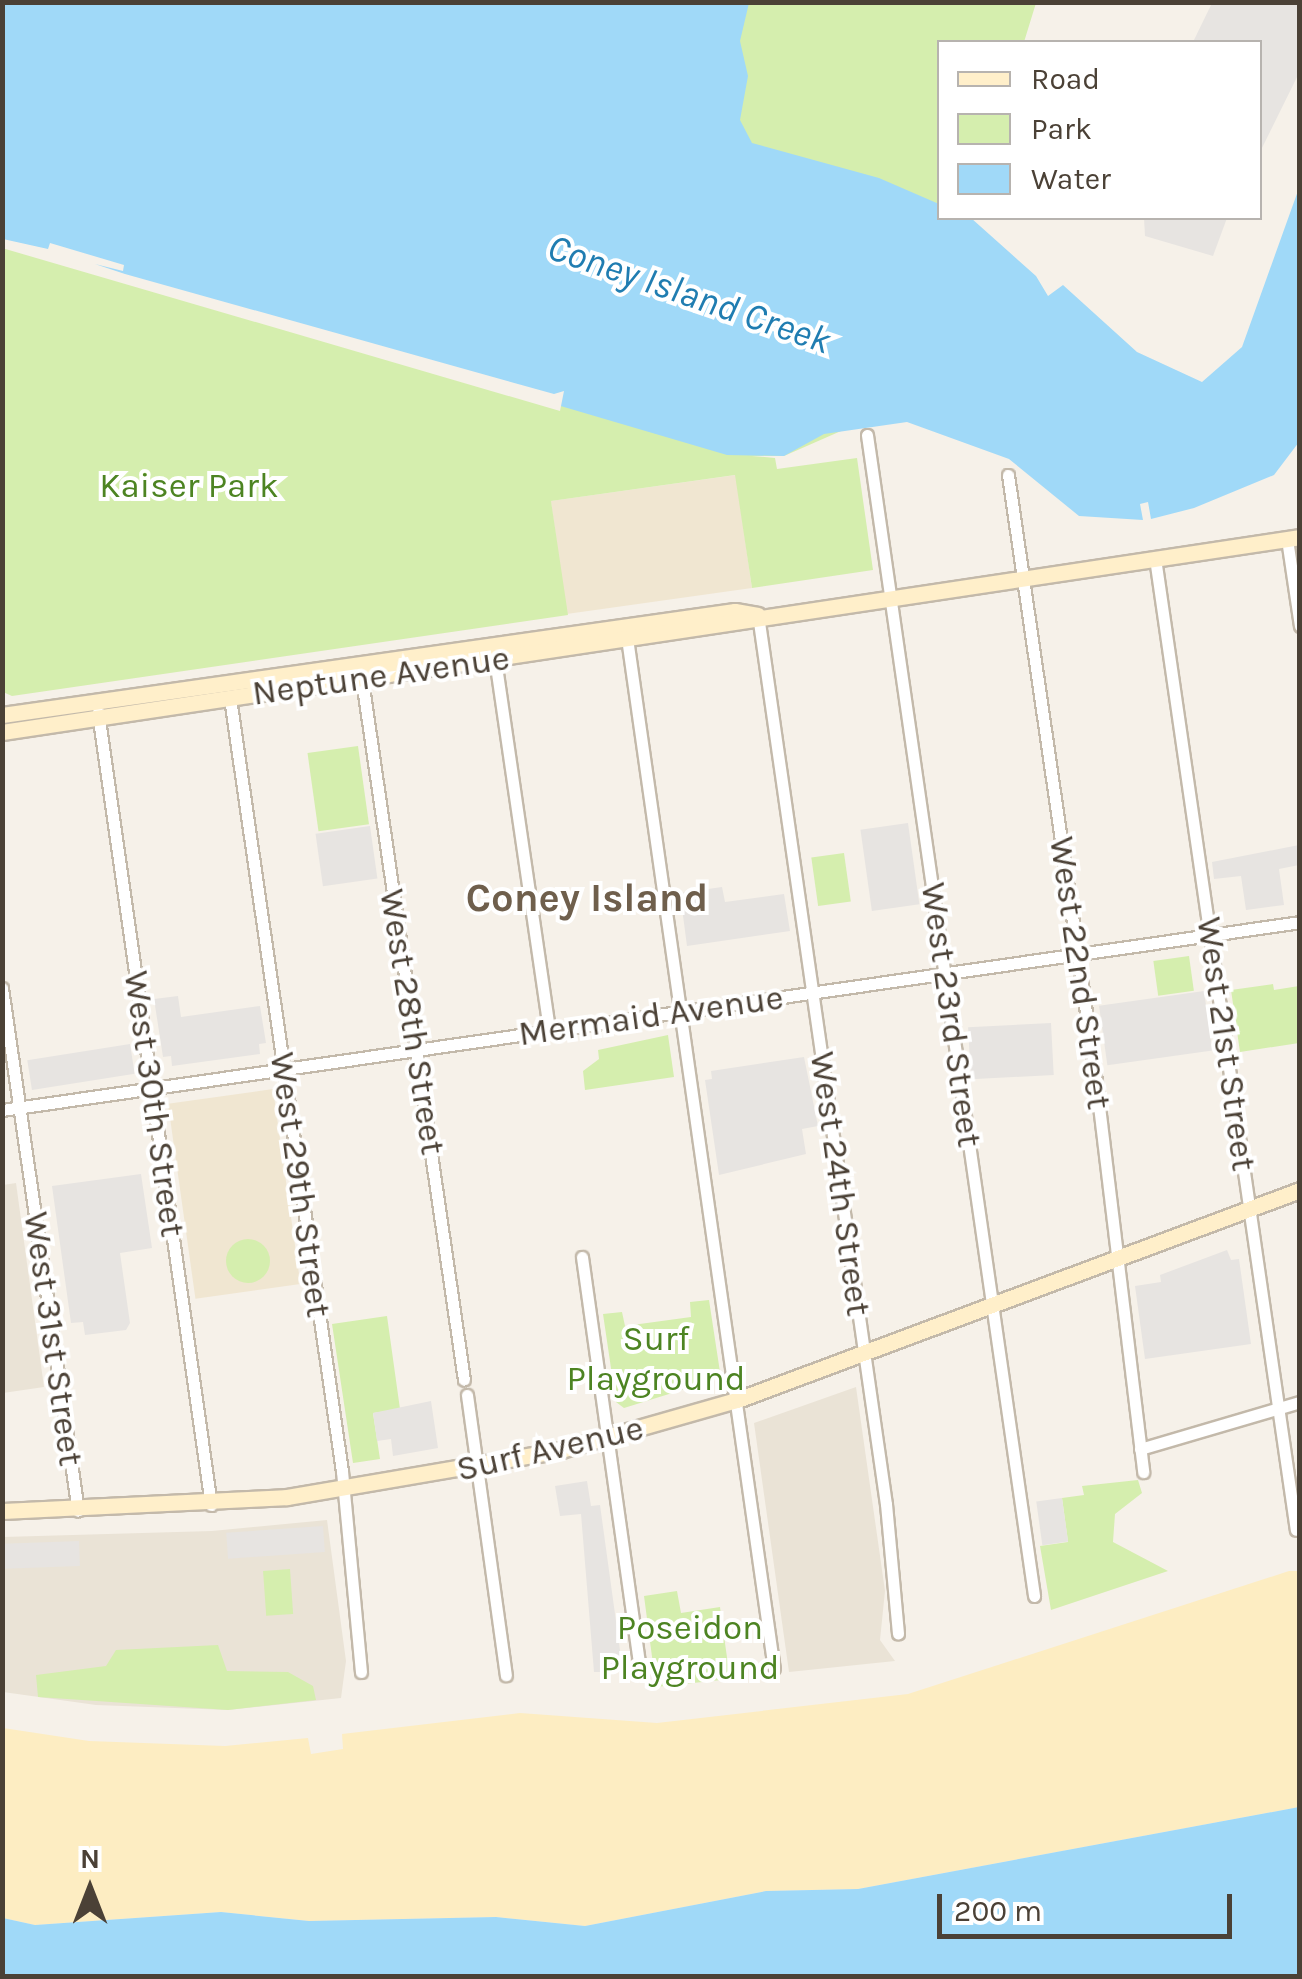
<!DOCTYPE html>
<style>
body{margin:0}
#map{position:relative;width:1302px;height:1979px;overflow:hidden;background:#f6f1e9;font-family:Karla,sans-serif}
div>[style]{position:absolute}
.residential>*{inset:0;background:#eae3d6}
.education>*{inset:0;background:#f0e6d1;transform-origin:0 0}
.green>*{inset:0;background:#d5eeae;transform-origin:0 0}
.round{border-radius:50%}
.sand>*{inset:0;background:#fdedc2}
.parking>*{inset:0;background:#e7e4e1;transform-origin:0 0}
.water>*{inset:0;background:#a0d9f8}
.pier>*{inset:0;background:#f6f1e9}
.roads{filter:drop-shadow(2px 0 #c3b9aa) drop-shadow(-2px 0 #c3b9aa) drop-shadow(0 2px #c3b9aa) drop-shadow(0 -2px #c3b9aa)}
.minor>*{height:11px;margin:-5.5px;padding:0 5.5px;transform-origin:5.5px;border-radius:5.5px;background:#fff}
.secondary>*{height:15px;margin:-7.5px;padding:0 7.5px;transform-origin:7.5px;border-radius:7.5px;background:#ffefca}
span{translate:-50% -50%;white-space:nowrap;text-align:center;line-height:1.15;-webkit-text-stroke:8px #fff;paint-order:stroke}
.park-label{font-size:35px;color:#4d8422}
.street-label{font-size:35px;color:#4b4136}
.water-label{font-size:38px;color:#207db1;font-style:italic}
.quarter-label{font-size:40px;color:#6f5f4c;font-weight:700}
.frame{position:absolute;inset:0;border:5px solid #4b4136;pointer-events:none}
.legend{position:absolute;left:937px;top:40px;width:325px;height:180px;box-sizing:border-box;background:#fff;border:2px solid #b7b3af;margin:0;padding:12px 18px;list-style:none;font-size:30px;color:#4b4136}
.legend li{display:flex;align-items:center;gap:20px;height:50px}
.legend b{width:50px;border:2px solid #b7b3af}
.north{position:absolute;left:40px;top:1839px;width:100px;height:100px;-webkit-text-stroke:8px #fff;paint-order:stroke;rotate:0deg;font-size:28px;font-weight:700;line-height:40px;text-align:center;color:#4b4136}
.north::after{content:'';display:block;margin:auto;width:35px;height:45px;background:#4b4136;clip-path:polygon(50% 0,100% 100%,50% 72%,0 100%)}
.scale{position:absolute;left:937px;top:1894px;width:295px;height:45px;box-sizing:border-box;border:5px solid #4b4136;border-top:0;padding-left:12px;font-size:30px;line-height:35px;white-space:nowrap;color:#4b4136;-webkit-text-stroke:8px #fff;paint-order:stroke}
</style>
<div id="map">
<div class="residential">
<div style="clip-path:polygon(16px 1183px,44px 1387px,3px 1393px,3px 1185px)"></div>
<div style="clip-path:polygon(856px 1387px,885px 1591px,880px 1640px,895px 1661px,789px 1672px,754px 1423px)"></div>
<div style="clip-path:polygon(327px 1520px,346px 1661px,341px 1698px,228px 1710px,96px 1705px,3px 1692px,3px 1537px,212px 1531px)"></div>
</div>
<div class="education">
<div style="left:736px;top:475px;width:114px;height:187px;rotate:82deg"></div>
<div style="left:273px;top:1089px;width:197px;height:106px;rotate:82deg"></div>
</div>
<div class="green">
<div style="clip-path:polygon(636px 3px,1036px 3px,1024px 42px,939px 42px,939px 217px,739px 177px)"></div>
<div style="clip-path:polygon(3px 242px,841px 431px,784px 456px,752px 456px,775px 458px,777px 469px,857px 458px,873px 570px,752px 588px,735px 475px,551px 501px,568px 615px,12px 696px,3px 692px)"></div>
<div style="left:358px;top:746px;width:79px;height:51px;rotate:82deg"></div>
<div style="left:844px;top:853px;width:49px;height:33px;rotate:82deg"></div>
<div style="left:1189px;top:956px;width:35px;height:36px;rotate:82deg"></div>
<div style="clip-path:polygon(1273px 984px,1274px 990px,1299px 986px,1299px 1043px,1240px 1052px,1231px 990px)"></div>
<div style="clip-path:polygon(668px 1035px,674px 1077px,585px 1090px,583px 1071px,599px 1059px,598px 1050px)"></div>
<div class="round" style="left:226px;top:1239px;width:44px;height:44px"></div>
<div style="clip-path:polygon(709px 1300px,720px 1372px,714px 1380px,624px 1408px,616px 1402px,603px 1314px,622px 1312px,625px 1326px,691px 1317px,690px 1302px)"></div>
<div style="clip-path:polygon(387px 1316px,400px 1409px,373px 1413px,380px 1459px,353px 1463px,332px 1324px)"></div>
<div style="clip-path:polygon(1138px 1480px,1142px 1493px,1115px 1514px,1113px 1542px,1168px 1571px,1051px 1610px,1040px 1546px,1068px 1542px,1062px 1498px,1084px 1495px,1082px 1486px)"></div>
<div style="left:290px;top:1569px;width:45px;height:27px;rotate:86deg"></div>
<div style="clip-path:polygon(677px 1591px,681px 1613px,720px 1607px,730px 1679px,656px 1687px,644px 1596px)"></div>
<div style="clip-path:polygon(218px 1645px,227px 1671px,288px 1672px,313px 1686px,316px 1700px,228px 1710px,38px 1697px,36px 1675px,106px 1666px,116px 1650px)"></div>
</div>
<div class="sand">
<div style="clip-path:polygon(1289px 1571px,1299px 1571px,1299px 1807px,858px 1889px,766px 1891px,585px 1926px,496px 1917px,309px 1921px,221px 1912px,35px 1925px,3px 1918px,3px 1728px,89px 1741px,225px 1746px,308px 1738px,311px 1754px,343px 1749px,342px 1734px,520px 1713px,657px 1723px,908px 1694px)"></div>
</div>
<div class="parking">
<div style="clip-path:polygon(1212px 3px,1299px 3px,1299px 73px,1260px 152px,1260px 42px,1193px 42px)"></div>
<div style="clip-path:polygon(1144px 218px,1227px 218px,1213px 256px,1145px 236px)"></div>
<div style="left:908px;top:823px;width:82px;height:48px;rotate:82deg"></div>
<div style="left:370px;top:826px;width:53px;height:55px;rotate:82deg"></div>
<div style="clip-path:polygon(1299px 845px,1299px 865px,1279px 869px,1284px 905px,1246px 910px,1241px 876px,1214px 879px,1212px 862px)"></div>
<div style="clip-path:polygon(722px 887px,725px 902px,784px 894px,790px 931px,687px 946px,680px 893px)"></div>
<div style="left:1204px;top:991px;width:60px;height:106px;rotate:82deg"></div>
<div style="clip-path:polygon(178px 996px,181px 1017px,260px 1006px,266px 1043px,259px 1044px,260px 1054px,172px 1066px,171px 1056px,163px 1057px,154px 999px)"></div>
<div style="left:1051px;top:1023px;width:52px;height:83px;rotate:87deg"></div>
<div style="left:130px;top:1044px;width:30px;height:104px;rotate:81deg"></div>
<div style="clip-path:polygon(804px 1057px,818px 1126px,802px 1129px,806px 1154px,719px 1175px,705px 1080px,712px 1079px,711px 1071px)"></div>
<div style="clip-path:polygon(141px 1174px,152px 1248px,120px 1253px,130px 1323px,126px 1330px,85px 1335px,83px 1322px,71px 1323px,52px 1186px)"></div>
<div style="clip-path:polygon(1227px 1250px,1231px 1260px,1239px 1259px,1251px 1344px,1145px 1359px,1135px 1286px,1161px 1282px,1160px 1275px)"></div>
<div style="clip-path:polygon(431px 1401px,438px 1448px,393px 1456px,391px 1439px,377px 1441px,373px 1413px)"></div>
<div style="clip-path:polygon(587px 1481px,591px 1506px,600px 1505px,623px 1672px,594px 1672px,581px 1514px,560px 1516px,555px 1486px)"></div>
<div style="left:1062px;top:1498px;width:44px;height:26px;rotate:82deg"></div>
<div style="left:323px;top:1526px;width:26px;height:97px;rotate:86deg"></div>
<div style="left:79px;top:1541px;width:25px;height:76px;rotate:88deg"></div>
</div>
<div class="water">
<div style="clip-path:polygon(2px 3px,749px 3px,740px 41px,748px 76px,740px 120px,752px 143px,879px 178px,939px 204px,939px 218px,971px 218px,1036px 276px,1048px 296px,1063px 285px,1137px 352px,1202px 382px,1242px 347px,1299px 188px,1299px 442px,1274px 475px,1194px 508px,1151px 519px,1148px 502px,1140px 504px,1143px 520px,1079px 516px,1009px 459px,907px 422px,824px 434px,784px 456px,727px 455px,3px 242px)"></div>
<div style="clip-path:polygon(1299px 1807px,1299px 1976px,3px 1976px,3px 1918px,35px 1925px,221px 1912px,309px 1921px,496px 1917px,585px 1926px,766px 1891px,858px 1889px)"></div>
</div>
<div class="pier">
<div style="clip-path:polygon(3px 239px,48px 249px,50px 243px,124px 265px,123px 271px,95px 264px,125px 274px,554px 394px,564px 391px,560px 411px,2px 248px)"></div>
</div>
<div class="roads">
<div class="minor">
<div style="left:867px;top:435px;width:1173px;rotate:81.81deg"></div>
<div style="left:1008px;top:475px;width:612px;rotate:81.74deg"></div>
<div style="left:1096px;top:1081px;width:394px;rotate:83.1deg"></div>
<div style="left:1287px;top:539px;width:88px;rotate:81.5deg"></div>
<div style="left:1155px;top:558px;width:982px;rotate:81.75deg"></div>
<div style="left:758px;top:615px;width:898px;rotate:81.81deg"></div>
<div style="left:886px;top:1504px;width:130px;rotate:84.7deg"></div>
<div style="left:626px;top:631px;width:1048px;rotate:81.89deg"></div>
<div style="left:495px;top:659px;width:376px;rotate:81.7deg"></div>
<div style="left:361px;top:673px;width:714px;rotate:81.71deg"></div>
<div style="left:230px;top:698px;width:781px;rotate:81.76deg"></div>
<div style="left:342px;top:1471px;width:202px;rotate:84.6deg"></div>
<div style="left:98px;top:712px;width:801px;rotate:81.89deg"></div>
<div style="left:2px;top:988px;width:528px;rotate:81.73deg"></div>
<div style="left:2px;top:1110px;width:1312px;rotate:-8.24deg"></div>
<div style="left:582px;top:1257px;width:411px;rotate:82deg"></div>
<div style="left:467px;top:1395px;width:283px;rotate:82.1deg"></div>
<div style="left:1140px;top:1449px;width:167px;rotate:-16.4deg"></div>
</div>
<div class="secondary">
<div style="left:2px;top:715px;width:740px;rotate:-8.08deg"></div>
<div style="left:735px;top:611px;width:23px;rotate:10deg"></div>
<div style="left:2px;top:732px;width:1313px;rotate:-8.54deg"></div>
<div style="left:2px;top:1511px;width:285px;rotate:-2.8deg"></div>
<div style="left:287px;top:1497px;width:278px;rotate:-9.7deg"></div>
<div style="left:561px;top:1450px;width:183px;rotate:-15.9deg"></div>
<div style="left:737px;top:1400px;width:601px;rotate:-20.46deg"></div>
</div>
</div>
<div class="park-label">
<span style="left:189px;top:486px">Kaiser Park</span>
<span style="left:656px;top:1359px">Surf<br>Playground</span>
<span style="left:690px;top:1648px">Poseidon<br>Playground</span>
</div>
<div class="street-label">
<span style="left:381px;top:676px;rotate:-8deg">Neptune Avenue</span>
<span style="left:1080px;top:973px;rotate:82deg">West 22nd Street</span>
<span style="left:951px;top:1015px;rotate:82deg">West 23rd Street</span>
<span style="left:651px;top:1016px;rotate:-8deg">Mermaid Avenue</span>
<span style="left:412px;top:1022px;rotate:81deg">West 28th Street</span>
<span style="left:1226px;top:1044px;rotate:82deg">West 21st Street</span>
<span style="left:154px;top:1104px;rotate:82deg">West 30th Street</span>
<span style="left:840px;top:1184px;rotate:82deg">West 24th Street</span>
<span style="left:300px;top:1185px;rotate:82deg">West 29th Street</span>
<span style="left:53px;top:1339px;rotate:82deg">West 31st Street</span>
<span style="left:550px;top:1449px;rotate:-13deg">Surf Avenue</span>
</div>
<div class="water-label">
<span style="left:689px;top:294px;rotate:19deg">Coney Island Creek</span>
</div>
<div class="quarter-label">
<span style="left:587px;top:898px">Coney Island</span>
</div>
<div class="frame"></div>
<ul class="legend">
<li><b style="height:12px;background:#ffefca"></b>Road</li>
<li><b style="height:28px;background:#d5eeae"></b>Park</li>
<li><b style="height:28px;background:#a0d9f8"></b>Water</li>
</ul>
<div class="north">N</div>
<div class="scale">200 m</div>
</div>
